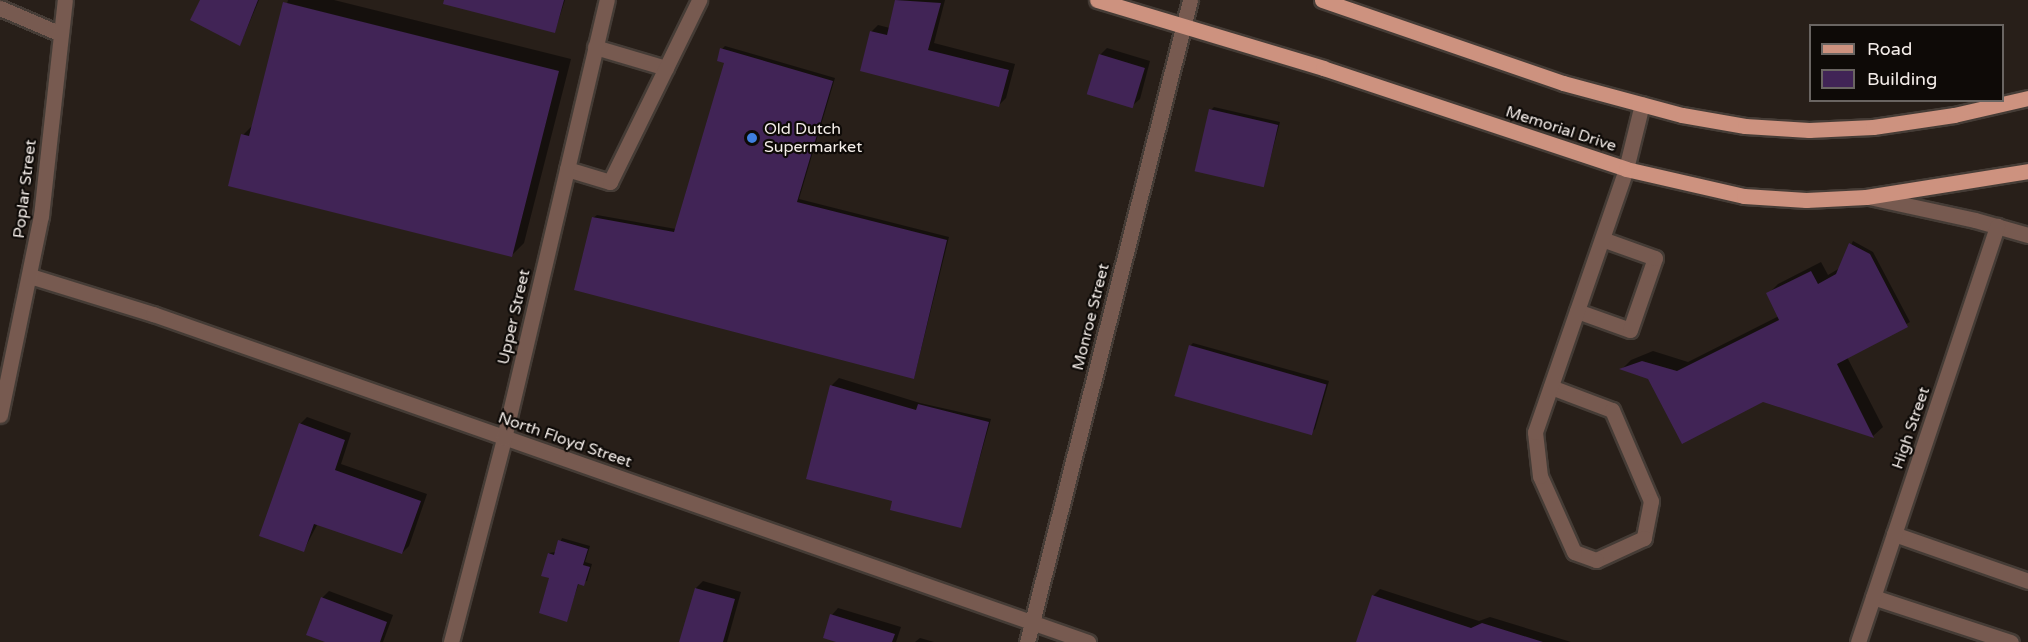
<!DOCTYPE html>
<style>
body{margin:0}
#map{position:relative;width:2028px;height:642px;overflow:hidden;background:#281f19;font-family:"Varela Round",sans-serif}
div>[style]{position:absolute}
.shadow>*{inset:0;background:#0007}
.building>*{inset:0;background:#412456;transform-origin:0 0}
.roads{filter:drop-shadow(2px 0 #453c36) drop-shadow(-2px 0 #453c36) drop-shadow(0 2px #453c36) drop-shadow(0 -2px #453c36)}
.minor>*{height:15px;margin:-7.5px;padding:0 7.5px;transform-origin:7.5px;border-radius:7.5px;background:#775a50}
.major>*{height:15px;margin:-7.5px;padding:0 7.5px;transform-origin:7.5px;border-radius:7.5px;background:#cd927f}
.dots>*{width:16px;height:16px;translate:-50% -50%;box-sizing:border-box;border:3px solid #0e0a07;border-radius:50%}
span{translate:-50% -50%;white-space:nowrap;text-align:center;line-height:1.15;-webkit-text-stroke:4.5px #0e0a07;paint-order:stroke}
.poi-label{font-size:16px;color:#f5eeea}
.left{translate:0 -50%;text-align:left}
.street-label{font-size:16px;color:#f5eeea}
.legend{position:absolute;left:1809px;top:24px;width:195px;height:78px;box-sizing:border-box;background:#0e0a07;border:2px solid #6a6562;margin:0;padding:8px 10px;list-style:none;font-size:18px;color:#f5eeea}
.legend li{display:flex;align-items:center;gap:12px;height:30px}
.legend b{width:30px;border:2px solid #6a6562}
</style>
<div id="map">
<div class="shadow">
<div style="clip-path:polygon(201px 0,259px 0,240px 45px)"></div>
<div style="clip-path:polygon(288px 0,334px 0,571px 59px,524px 243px,511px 256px,243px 135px,254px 124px)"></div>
<div style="clip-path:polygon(445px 0,565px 0,555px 31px)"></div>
<div style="clip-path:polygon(897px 0,945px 0,934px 43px,1015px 64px,1006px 98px,999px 105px,871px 32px,878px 25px,890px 28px)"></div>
<div style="clip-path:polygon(725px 46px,835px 78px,799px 199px,949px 237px,914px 378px,593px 218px,597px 215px,676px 229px,726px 62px,722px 49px)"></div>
<div style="clip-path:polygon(1107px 48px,1150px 61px,1140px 99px,1133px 105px,1100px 55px)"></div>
<div style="clip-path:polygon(1214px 107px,1280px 122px,1263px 186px,1211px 110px)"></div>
<div style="clip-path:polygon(1853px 241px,1873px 252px,1910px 322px,1847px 357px,1883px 427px,1873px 436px,1763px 401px,1649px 378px,1622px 369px,1631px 360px,1653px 351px,1688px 362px,1779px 316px,1768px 294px,1778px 284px,1821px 262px,1828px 275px,1840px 268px)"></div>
<div style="clip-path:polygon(1193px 343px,1329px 381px,1315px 429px,1312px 432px,1190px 346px)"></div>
<div style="clip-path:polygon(839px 378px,920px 403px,991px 419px,960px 527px,896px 496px,807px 478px,832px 385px)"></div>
<div style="clip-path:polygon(307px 417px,351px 433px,341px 464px,427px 494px,409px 546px,402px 553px,318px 523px,304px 550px,300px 424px)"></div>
<div style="clip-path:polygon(562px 538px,590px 546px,585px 562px,592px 564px,587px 581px,579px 583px,566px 620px,551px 577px,549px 553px,556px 552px)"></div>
<div style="clip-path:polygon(703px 581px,741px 592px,727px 642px,681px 642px,696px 588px)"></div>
<div style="clip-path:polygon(1380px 589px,1479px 621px,1490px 617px,1571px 642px,1357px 642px,1373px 596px)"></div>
<div style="clip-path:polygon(329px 591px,393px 615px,383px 642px,330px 642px,322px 598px)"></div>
<div style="clip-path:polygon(838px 608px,901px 627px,896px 642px,841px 642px,832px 615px)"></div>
<div style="clip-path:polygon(920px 638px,934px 642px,915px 642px)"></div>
</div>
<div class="building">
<div style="clip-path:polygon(200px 0,258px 0,240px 46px,190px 20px)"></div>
<div style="clip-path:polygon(444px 0,564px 0,555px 33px,443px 4px)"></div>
<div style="clip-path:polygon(895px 0,941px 3px,928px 50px,1009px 70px,999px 107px,860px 71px,870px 31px,887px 35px)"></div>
<div style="clip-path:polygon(283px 2px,559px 71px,512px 257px,228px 186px,241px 134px,249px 136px)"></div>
<div style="clip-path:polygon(720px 48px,833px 81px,797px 202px,947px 240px,914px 379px,574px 290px,592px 217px,674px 232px,724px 63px,717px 61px)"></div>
<div style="left:1099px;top:54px;width:48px;height:42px;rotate:17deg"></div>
<div style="left:1209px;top:109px;width:71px;height:64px;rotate:13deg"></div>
<div style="clip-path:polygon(1849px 243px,1870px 254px,1908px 327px,1837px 364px,1874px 438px,1763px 402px,1682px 444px,1648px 379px,1619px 369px,1642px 361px,1677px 371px,1779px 320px,1766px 293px,1811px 271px,1818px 284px,1836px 274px)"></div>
<div style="left:1189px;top:345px;width:143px;height:53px;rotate:16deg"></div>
<div style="clip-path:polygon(830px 385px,916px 410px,918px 404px,989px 422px,961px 528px,890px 510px,892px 501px,806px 479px)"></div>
<div style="clip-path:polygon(299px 423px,345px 440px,335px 470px,421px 501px,402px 554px,314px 524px,304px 552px,259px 536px)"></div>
<div style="clip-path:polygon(558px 540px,588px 549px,583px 565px,590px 567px,584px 586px,578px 584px,567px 622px,539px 613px,549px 578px,541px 576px,548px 553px,554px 555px)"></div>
<div style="clip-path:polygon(695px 588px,735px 599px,723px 642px,679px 642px)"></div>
<div style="clip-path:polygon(1372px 595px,1471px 628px,1482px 623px,1543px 642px,1356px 642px)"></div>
<div style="clip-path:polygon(321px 597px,387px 622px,380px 642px,325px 642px,306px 635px)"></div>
<div style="clip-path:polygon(830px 614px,895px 634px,892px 642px,836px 642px,823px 638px)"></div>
</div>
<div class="roads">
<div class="minor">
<div style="left:0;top:8px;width:66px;rotate:23.1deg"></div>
<div style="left:595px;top:47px;width:74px;rotate:16.5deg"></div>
<div style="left:567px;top:169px;width:45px;rotate:16.8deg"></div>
<div style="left:610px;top:182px;width:203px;rotate:-63.9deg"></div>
<div style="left:1869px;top:197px;width:108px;rotate:12.2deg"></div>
<div style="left:1975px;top:220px;width:55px;rotate:15.8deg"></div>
<div style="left:30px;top:276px;width:129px;rotate:17.2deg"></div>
<div style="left:153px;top:314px;width:991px;rotate:19.33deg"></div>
<div style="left:1577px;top:311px;width:56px;rotate:19.7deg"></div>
<div style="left:1630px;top:330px;width:76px;rotate:-70.9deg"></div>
<div style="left:1655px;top:258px;width:56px;rotate:-160.3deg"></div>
<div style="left:1551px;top:387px;width:65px;rotate:20.7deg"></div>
<div style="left:1612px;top:410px;width:99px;rotate:66.8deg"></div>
<div style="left:1651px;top:501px;width:38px;rotate:101deg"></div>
<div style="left:1644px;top:538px;width:53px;rotate:155.4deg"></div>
<div style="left:1596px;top:560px;width:23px;rotate:-160deg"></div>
<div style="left:1574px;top:552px;width:83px;rotate:-114.1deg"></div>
<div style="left:1540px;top:476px;width:44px;rotate:-96.5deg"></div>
<div style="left:1535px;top:432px;width:278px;rotate:-70.9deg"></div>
<div style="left:1626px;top:169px;width:67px;rotate:-76.2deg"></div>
<div style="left:0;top:415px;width:203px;rotate:-78.4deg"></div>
<div style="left:41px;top:216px;width:217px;rotate:-83.7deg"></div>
<div style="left:1894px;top:534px;width:142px;rotate:19.3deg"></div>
<div style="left:1873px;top:597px;width:145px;rotate:18.1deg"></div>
<div style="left:451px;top:642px;width:211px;rotate:-75.4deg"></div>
<div style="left:504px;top:438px;width:450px;rotate:-76.8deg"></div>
<div style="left:1027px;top:642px;width:662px;rotate:-75.75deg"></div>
<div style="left:1858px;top:642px;width:439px;rotate:-71.5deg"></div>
</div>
<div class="major">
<div style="left:1097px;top:0;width:236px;rotate:16.7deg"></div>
<div style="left:1323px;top:68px;width:319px;rotate:18.4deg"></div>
<div style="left:1626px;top:169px;width:121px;rotate:12.9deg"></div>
<div style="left:1744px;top:196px;width:62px;rotate:3.7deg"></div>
<div style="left:1806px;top:200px;width:60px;rotate:-2.9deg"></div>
<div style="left:1866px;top:197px;width:164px;rotate:-9.1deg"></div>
<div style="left:1322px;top:0;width:255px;rotate:19deg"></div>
<div style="left:1563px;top:83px;width:123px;rotate:15.1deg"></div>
<div style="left:1682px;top:115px;width:64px;rotate:9.9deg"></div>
<div style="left:1745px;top:126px;width:64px;rotate:3.6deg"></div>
<div style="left:1809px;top:130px;width:64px;rotate:-2.7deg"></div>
<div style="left:1873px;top:127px;width:82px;rotate:-8.4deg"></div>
<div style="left:1954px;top:115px;width:76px;rotate:-12.9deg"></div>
</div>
</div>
<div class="dots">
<div style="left:752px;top:138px;background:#3f7fe0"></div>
</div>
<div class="poi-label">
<span class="left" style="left:764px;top:138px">Old Dutch<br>Supermarket</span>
</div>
<div class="street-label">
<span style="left:1561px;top:129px;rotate:18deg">Memorial Drive</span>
<span style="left:25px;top:189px;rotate:-83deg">Poplar Street</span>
<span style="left:514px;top:317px;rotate:-77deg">Upper Street</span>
<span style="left:1091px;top:317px;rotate:-76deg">Monroe Street</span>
<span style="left:1911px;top:428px;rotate:-71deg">High Street</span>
<span style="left:565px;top:440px;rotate:19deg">North Floyd Street</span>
</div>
<ul class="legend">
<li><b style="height:8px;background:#cd927f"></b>Road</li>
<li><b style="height:16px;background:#412456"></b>Building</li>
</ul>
</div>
